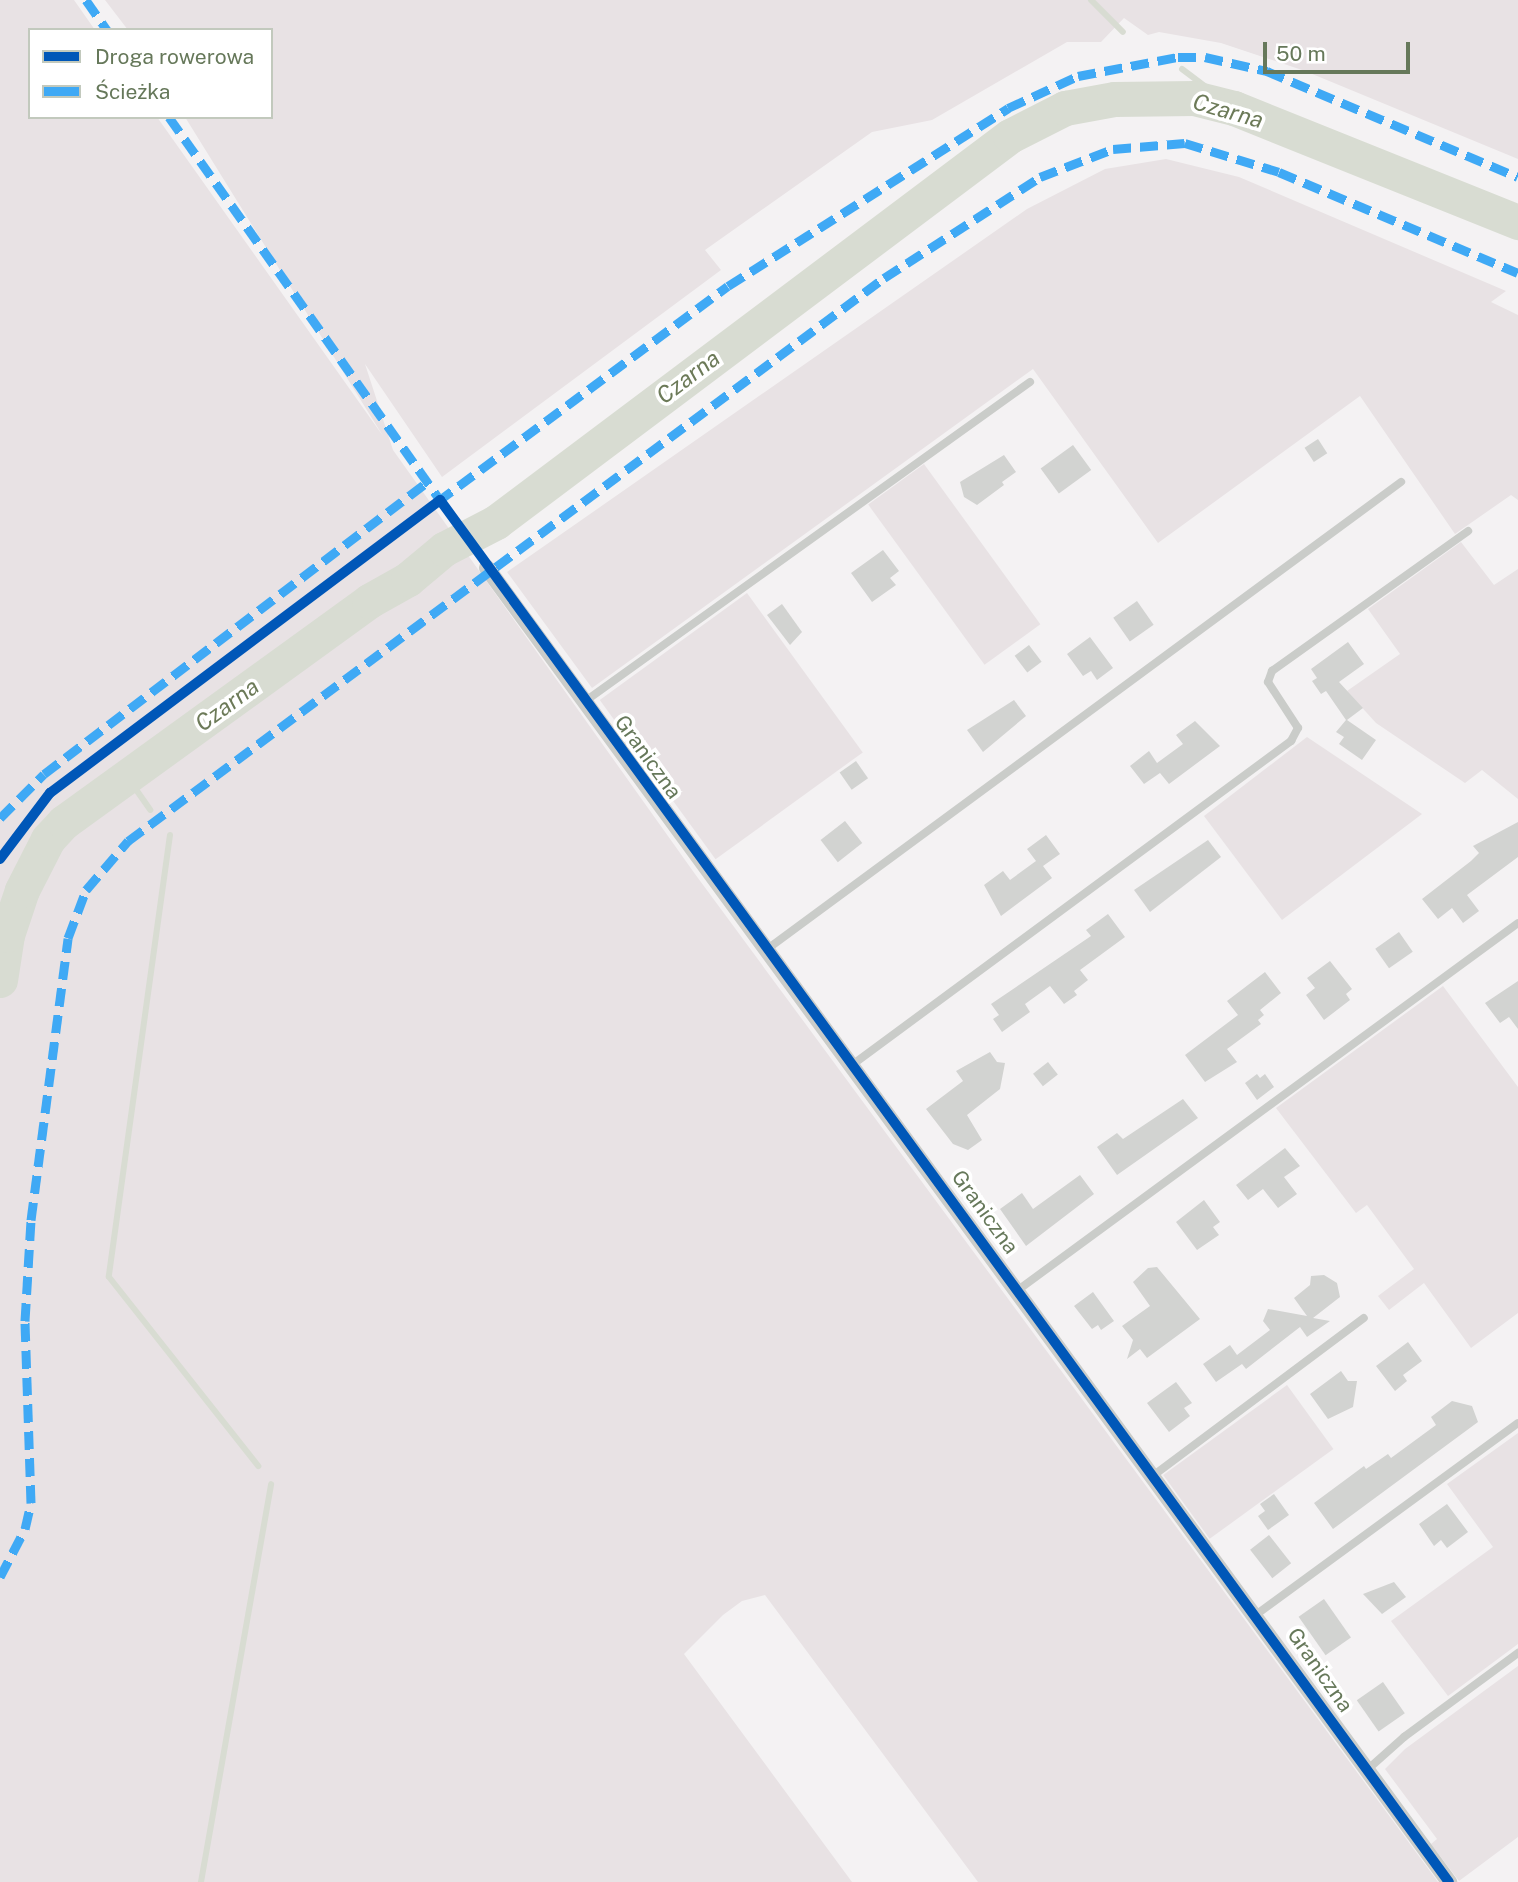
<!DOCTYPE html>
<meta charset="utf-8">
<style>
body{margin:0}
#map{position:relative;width:1518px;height:1882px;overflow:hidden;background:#f4f2f3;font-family:"Public Sans",sans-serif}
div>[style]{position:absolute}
.green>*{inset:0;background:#e8e2e4;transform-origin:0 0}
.stream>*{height:6px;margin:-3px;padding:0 3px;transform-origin:3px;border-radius:3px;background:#d8dcd2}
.river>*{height:35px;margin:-17.5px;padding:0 17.5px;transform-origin:17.5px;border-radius:17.5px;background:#d8dcd2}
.building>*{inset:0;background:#d2d3d1;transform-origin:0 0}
.lane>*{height:8px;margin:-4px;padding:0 4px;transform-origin:4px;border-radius:4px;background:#caccc9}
.street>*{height:16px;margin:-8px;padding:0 8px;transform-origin:8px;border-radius:8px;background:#caccc9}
.quiet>*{height:9px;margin-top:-4.5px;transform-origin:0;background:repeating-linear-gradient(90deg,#3fa9f5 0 18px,transparent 0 27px)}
.cycleway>*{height:10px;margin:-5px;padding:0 5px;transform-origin:5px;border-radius:5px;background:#0057b8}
span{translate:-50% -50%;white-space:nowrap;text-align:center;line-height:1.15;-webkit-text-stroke:7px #fff;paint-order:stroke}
.street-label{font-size:21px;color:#66785a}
.water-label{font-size:23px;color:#6c7a58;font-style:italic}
.legend{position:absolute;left:28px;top:28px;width:245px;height:91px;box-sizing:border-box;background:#fff;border:2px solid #c2c9bd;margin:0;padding:9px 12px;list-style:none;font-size:21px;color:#66785a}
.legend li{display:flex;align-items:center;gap:14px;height:35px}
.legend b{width:35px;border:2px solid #c2c9bd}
.scale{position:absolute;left:1263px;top:42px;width:147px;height:32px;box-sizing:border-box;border:4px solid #66785a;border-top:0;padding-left:9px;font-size:21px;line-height:24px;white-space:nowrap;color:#66785a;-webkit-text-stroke:5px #fff;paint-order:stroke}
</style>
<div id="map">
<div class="green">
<div style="clip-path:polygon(0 0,74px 0,95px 30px,30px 30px,30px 117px,157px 117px,383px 436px,185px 117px,271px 117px,271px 30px,128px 30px,105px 0,1518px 0,1518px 159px,1305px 71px,1221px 43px,1159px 32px,1148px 35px,1124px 18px,1101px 42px,1067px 42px,932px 120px,872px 132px,705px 250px,721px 270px,442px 477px,365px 364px,393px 450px,695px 874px,1438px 1882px,978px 1882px,765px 1595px,742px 1601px,723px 1615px,684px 1654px,852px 1882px,0 1882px)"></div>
<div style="clip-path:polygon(1166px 159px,1239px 177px,1506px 291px,1491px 302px,1518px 315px,1518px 500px,1511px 495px,1455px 534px,1360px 396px,1158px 543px,1033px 369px,592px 688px,507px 572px,1027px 209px,1105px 169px)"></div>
<div style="left:924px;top:464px;width:198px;height:69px;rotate:54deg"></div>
<div style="clip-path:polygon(1461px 542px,1494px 585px,1518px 569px,1518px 799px,1482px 770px,1465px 783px,1376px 723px,1347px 691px,1400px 654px,1368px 609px)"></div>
<div style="left:747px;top:593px;width:197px;height:182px;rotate:54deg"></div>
<div style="clip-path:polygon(1307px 737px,1422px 814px,1282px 920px,1204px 816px)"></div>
<div style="clip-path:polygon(1443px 986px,1518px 1087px,1518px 1313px,1471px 1348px,1424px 1283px,1389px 1310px,1378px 1296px,1414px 1269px,1367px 1205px,1356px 1213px,1276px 1108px)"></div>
<div style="left:1287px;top:1385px;width:79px;height:153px;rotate:54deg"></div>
<div style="clip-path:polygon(1518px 1433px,1518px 1644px,1448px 1696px,1391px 1621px,1493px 1547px,1447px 1484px)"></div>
<div style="clip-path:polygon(1518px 1666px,1518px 1837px,1459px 1881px,1431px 1844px,1437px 1839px,1385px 1769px,1405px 1749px)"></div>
</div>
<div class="stream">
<div style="left:1091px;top:0;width:45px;rotate:45deg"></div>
<div style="left:1182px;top:69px;width:65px;rotate:36.9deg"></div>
<div style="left:128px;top:778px;width:39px;rotate:55deg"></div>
<div style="left:170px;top:835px;width:446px;rotate:97.9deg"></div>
<div style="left:109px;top:1277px;width:241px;rotate:51.7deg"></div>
<div style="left:201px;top:1882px;width:404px;rotate:-80deg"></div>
</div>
<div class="river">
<div style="left:0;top:980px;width:46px;rotate:-81.2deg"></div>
<div style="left:7px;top:935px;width:47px;rotate:-71.6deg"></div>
<div style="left:22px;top:890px;width:57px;rotate:-63deg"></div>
<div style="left:48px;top:839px;width:23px;rotate:-47deg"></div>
<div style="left:64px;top:822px;width:377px;rotate:-35.9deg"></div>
<div style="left:369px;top:601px;width:45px;rotate:-29.4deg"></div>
<div style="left:408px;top:579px;width:47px;rotate:-39.8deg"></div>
<div style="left:444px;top:549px;width:59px;rotate:-27.4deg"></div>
<div style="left:496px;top:522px;width:643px;rotate:-36.91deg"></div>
<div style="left:1010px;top:136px;width:62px;rotate:-27deg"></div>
<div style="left:1065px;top:108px;width:50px;rotate:-10.4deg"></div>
<div style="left:1114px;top:99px;width:80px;rotate:-0.7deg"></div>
<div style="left:1194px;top:98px;width:41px;rotate:14deg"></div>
<div style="left:1234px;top:108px;width:306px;rotate:21.9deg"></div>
</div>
<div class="building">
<div style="left:1318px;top:439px;width:17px;height:16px;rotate:57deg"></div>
<div style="left:1073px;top:445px;width:31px;height:40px;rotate:54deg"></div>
<div style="clip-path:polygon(1004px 455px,1016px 472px,1002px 482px,1004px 485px,977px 505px,964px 497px,960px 482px)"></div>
<div style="clip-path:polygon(883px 550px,899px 571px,890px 578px,896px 585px,872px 602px,851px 573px)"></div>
<div style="left:1137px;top:601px;width:29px;height:29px;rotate:55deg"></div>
<div style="clip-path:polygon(782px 604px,802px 632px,790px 645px,767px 615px)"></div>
<div style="clip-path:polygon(1090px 637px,1113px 668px,1097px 680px,1091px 671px,1083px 676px,1067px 654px)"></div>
<div style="clip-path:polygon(1348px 642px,1364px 664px,1339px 682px,1363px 708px,1347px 720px,1376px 740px,1362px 760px,1339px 744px,1344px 737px,1336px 732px,1346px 720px,1326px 691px,1321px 694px,1312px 681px,1317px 678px,1311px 669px)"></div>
<div style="left:1029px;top:645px;width:21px;height:18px;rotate:53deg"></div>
<div style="clip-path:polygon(1014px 700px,1026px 716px,983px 752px,967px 730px)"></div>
<div style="clip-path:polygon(1195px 721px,1220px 746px,1169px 784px,1160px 773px,1144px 784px,1130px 766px,1149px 751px,1157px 763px,1183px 744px,1176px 735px)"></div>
<div style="left:856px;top:761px;width:21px;height:20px;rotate:55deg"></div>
<div style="left:845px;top:821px;width:28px;height:31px;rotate:52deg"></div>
<div style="clip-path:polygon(1518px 822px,1518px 857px,1467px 895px,1479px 911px,1463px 923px,1452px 908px,1438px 919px,1422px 899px,1471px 861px,1479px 853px,1473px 846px)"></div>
<div style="clip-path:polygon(1046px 835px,1060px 854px,1043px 866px,1052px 878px,1001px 916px,984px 885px,1003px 871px,1010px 880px,1036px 861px,1027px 849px)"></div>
<div style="clip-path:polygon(1208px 840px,1221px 857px,1150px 912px,1134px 890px)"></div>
<div style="clip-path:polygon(1108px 914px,1125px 937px,1080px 970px,1088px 980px,1074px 991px,1077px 995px,1064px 1004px,1050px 986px,1025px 1004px,1030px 1012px,1002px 1032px,993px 1019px,999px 1015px,991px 1004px,1091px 936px,1086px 930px)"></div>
<div style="left:1399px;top:932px;width:24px;height:29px;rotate:55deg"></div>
<div style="clip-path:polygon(1330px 961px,1352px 989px,1346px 994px,1350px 1000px,1324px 1020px,1306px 995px,1315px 988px,1307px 978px)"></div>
<div style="clip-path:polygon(1265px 972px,1281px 993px,1260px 1010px,1264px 1015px,1258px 1020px,1261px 1024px,1227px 1049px,1237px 1062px,1205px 1082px,1185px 1055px,1238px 1015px,1227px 1001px)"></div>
<div style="clip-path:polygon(1518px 981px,1518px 1029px,1509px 1017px,1500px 1023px,1485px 1003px)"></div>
<div style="clip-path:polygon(990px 1052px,997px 1062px,1005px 1063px,1000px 1089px,967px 1115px,982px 1140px,968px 1150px,953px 1144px,926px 1109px,963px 1081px,956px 1071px)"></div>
<div style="left:1048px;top:1062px;width:16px;height:19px;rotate:52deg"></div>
<div style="clip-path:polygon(1257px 1074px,1260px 1078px,1265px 1074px,1274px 1087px,1257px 1100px,1245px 1083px)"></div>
<div style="clip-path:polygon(1183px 1099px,1198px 1118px,1117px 1175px,1097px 1147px,1117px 1133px,1123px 1139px)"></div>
<div style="clip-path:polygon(1285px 1148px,1300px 1166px,1284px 1177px,1297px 1194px,1278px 1208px,1263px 1189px,1248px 1200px,1236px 1185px)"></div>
<div style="clip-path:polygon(1080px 1175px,1094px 1194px,1026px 1246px,1000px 1209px,1022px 1193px,1033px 1209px)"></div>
<div style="clip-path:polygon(1204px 1200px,1220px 1222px,1213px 1227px,1219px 1235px,1197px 1250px,1176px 1222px)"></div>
<div style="clip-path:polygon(1157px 1267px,1200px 1319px,1147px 1358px,1140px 1349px,1127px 1359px,1133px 1340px,1122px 1326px,1150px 1306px,1133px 1282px,1148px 1268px)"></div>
<div style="clip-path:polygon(1324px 1275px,1337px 1283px,1340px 1297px,1313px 1318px,1330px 1321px,1307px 1337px,1300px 1327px,1246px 1369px,1242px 1364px,1216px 1382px,1203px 1364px,1230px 1345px,1237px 1355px,1270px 1330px,1263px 1321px,1268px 1309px,1307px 1316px,1294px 1298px,1310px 1285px,1311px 1276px)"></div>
<div style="clip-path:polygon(1093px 1292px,1114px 1321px,1101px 1330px,1098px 1325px,1092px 1329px,1074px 1306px)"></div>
<div style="clip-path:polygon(1408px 1342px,1422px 1361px,1403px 1375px,1407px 1381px,1395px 1391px,1376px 1366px)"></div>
<div style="clip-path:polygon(1341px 1371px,1348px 1381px,1357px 1381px,1353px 1407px,1328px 1419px,1310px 1394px)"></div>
<div style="clip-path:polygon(1176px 1382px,1192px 1403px,1184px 1408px,1190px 1416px,1169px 1432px,1147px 1403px)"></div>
<div style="clip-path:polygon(1452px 1401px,1472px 1406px,1478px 1422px,1333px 1529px,1314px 1503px,1364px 1466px,1366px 1469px,1388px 1454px,1391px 1458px,1436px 1425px,1431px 1417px)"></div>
<div style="clip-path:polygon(1274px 1494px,1289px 1515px,1268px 1530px,1258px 1516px,1265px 1511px,1260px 1504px)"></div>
<div style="clip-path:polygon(1447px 1504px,1468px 1532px,1447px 1548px,1441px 1540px,1434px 1546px,1419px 1524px)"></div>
<div style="left:1269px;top:1535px;width:36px;height:24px;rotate:52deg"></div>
<div style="clip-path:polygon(1394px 1582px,1406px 1597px,1382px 1614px,1363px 1594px)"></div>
<div style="left:1324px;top:1599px;width:47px;height:31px;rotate:55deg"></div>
<div style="left:1383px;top:1682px;width:38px;height:32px;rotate:55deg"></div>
</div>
<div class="lane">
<div style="left:584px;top:702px;width:549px;rotate:-35.66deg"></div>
<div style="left:766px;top:950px;width:789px;rotate:-36.39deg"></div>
<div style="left:852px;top:1065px;width:546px;rotate:-36.43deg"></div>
<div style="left:1291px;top:741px;width:15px;rotate:-62deg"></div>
<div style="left:1298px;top:728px;width:55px;rotate:-123.1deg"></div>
<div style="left:1268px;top:682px;width:12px;rotate:-70deg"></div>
<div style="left:1272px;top:671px;width:241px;rotate:-35.5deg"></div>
<div style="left:1018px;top:1290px;width:620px;rotate:-36.28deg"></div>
<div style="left:1154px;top:1475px;width:262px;rotate:-36.8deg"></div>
<div style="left:1257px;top:1614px;width:323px;rotate:-36.2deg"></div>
<div style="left:1367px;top:1770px;width:50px;rotate:-41.7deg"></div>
<div style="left:1404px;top:1737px;width:142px;rotate:-36.4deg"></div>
</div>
<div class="street">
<div style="left:487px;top:568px;width:1629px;rotate:53.79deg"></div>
</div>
<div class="quiet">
<div style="left:86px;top:0;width:37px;rotate:55deg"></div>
<div style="left:169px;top:117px;width:473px;rotate:54.7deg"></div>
<div style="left:437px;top:502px;width:362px;rotate:-36.6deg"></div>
<div style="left:728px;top:286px;width:332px;rotate:-32.4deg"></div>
<div style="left:1008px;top:108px;width:77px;rotate:-24.6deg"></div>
<div style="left:1078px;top:76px;width:102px;rotate:-10.8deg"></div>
<div style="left:1178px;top:57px;width:27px"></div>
<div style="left:1205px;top:57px;width:64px;rotate:12.7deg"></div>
<div style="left:1267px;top:71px;width:272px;rotate:22.9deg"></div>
<div style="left:0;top:818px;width:62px;rotate:-45deg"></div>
<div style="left:44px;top:774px;width:482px;rotate:-37.3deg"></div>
<div style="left:0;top:1577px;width:54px;rotate:-62.5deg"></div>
<div style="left:25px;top:1529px;width:27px;rotate:-77deg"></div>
<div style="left:31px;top:1503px;width:182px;rotate:-91.9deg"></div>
<div style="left:25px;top:1321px;width:101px;rotate:-86.6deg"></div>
<div style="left:31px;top:1220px;width:284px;rotate:-82.5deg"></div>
<div style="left:68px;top:938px;width:51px;rotate:-69.4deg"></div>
<div style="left:86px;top:890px;width:65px;rotate:-49.4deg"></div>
<div style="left:128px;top:841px;width:943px;rotate:-36.68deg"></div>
<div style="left:884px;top:278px;width:186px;rotate:-32.9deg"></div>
<div style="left:1040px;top:177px;width:78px;rotate:-21deg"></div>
<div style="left:1113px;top:149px;width:72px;rotate:-4.8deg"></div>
<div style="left:1185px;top:143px;width:98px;rotate:17.1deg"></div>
<div style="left:1279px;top:172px;width:259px;rotate:22.9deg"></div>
</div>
<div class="cycleway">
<div style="left:0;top:859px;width:83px;rotate:-52.9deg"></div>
<div style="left:50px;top:793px;width:488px;rotate:-36.9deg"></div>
<div style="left:440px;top:500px;width:1711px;rotate:53.87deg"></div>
</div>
<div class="street-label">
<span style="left:648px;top:757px;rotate:54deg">Graniczna</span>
<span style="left:985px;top:1212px;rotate:54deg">Graniczna</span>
<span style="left:1320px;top:1670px;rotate:55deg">Graniczna</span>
</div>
<div class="water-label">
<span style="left:1228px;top:111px;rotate:16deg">Czarna</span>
<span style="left:688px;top:377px;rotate:-37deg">Czarna</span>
<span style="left:227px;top:705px;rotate:-36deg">Czarna</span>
</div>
<ul class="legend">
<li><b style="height:9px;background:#0057b8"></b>Droga rowerowa</li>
<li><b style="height:9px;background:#3fa9f5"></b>Ścieżka</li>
</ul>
<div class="scale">50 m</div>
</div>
